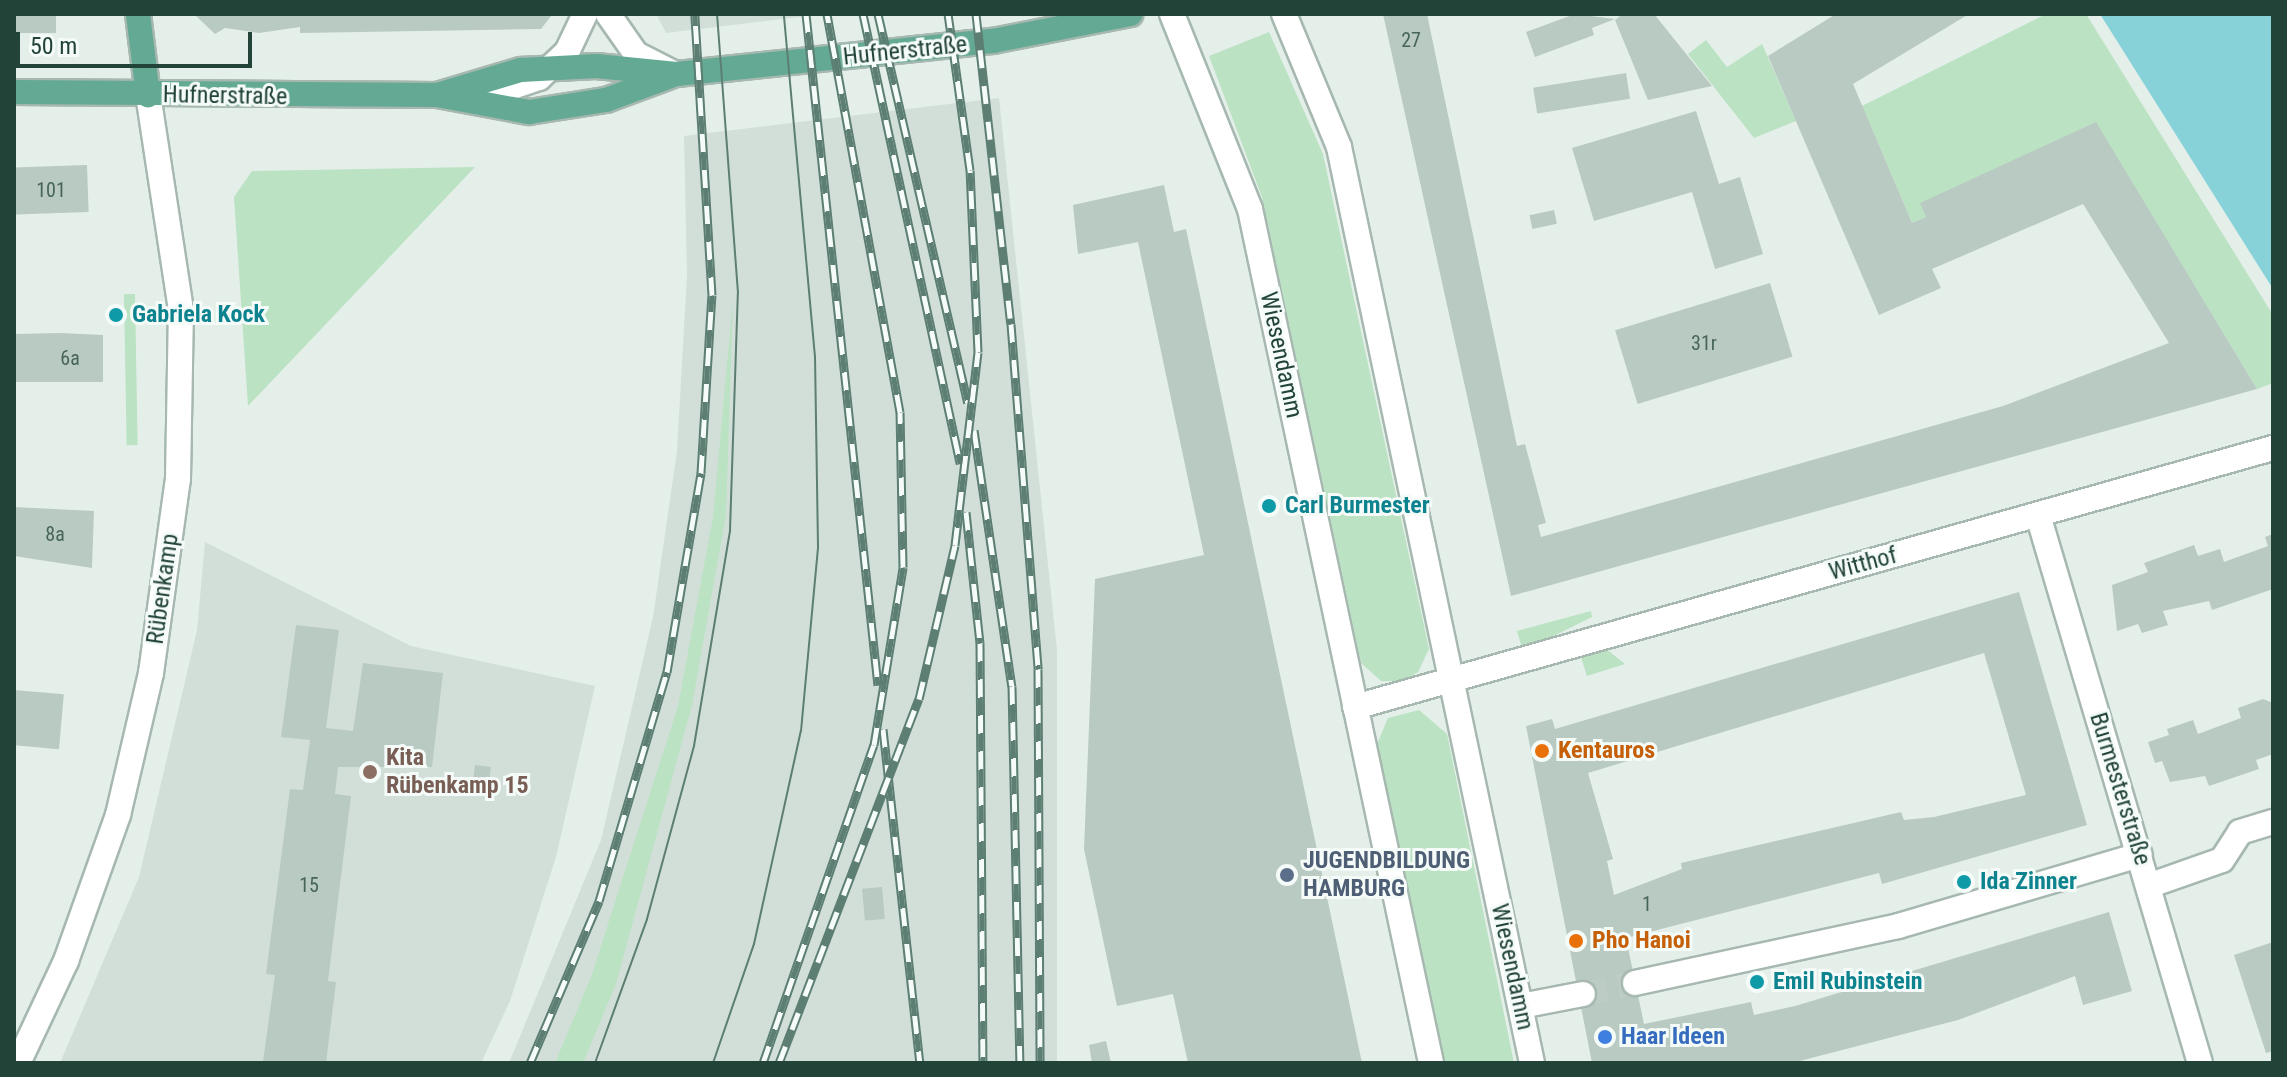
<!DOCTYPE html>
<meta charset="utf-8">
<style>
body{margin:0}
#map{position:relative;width:2287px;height:1077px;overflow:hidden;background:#e4efe9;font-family:"Roboto Condensed",sans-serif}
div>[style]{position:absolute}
.built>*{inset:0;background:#d2dfd8}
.green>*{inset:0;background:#bbe2c3;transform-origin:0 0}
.water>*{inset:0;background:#87d2d9}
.building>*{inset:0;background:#b9cac2;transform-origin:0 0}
.minor-tunnel>*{height:24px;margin-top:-12px;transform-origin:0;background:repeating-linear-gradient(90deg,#bdcdc6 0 24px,transparent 0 36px)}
.roads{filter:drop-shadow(2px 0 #a6b8b0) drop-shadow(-2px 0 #a6b8b0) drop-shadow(0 2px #a6b8b0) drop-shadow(0 -2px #a6b8b0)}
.minor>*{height:24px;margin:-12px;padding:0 12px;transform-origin:12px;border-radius:12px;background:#fff}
.major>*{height:24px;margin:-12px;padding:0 12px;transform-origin:12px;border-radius:12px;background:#64a993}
.tram>*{height:2px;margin:-1px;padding:0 1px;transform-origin:1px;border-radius:1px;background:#5c7e73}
.rail>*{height:9px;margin-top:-4.5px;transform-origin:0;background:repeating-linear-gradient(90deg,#f5fbf8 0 18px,#5c7e73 0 36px);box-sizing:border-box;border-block:2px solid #5c7e73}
.dots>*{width:22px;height:22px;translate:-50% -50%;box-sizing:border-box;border:4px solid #f5fbf8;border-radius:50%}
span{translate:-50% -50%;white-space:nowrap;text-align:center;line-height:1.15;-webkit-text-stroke:6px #f5fbf8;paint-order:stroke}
.number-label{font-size:20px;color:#47655a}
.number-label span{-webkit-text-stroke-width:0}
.street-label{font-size:24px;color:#214338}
.culture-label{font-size:24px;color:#0d838f;font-weight:700}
.left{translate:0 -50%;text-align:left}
.food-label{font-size:24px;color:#c56008;font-weight:700}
.education-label{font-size:24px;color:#785e54;font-weight:700}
.service-label{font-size:24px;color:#4e5e75;font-weight:700}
.shop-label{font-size:24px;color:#366cbe;font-weight:700}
.frame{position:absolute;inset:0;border:16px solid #214338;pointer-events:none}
.scale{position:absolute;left:16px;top:32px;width:236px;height:36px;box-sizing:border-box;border:4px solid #214338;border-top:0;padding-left:10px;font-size:24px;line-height:28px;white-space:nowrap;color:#214338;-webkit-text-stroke:6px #f5fbf8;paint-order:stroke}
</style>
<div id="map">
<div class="built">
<div style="clip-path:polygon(656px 14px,823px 14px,666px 33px)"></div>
<div style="clip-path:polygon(999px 98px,1057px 650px,1057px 1063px,509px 1063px,601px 840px,653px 617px,677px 451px,687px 275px,684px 136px)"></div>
<div style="clip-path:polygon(205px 542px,411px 646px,595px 686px,556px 857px,510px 1001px,481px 1063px,60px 1063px,139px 877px,197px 630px)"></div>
</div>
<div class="green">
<div style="clip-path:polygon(2046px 14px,2086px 14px,2273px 315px,2273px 383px,2257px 389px,2096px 123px,1921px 203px,1926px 217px,1912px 223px,1862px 106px)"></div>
<div style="clip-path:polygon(1269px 32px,1323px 154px,1429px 649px,1418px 672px,1403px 681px,1381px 681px,1361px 663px,1262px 197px,1209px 56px)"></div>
<div style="clip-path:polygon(1706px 40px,1727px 67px,1762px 44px,1796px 121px,1754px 138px,1688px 54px)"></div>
<div style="clip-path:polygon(475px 167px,248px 406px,234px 197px,252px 171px)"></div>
<div style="left:135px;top:294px;width:151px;height:11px;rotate:89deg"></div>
<div style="clip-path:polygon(733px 299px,726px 515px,692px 705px,616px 984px,583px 1063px,555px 1063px,591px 977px,678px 706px,713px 517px)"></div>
<div style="clip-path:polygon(1591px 611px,1592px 617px,1523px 651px,1517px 631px)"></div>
<div style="clip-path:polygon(1600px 644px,1625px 664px,1587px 676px,1579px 651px)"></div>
<div style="clip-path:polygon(1419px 710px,1447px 734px,1514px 1063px,1444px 1063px,1377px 744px,1388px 718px)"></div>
</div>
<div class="water">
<div style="clip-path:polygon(2100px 14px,2273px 14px,2273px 289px)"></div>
</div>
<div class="building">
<div style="left:14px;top:14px;width:42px;height:19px"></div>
<div style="clip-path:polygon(194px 14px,551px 14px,551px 16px,541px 29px,300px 33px,300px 27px,259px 33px,225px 28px,215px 34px)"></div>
<div style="clip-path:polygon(1383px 14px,1427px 14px,1517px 446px,1525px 444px,1546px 523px,1538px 525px,1541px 537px,2003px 406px,2169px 343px,2083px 204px,1932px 269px,1941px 288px,1879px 315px,1768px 56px,1836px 14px,1969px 14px,1853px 84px,1912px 223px,1926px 217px,1920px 203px,2096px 122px,2257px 389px,1511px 596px)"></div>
<div style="clip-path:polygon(1575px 14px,1615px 19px,1592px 28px,1594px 35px,1535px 57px,1526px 32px)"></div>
<div style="clip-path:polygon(1623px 14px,1654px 14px,1712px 86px,1648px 100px,1615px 20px)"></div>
<div style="left:1626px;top:73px;width:26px;height:94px;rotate:81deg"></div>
<div style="clip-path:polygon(1696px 111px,1719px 184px,1740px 177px,1763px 254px,1715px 269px,1692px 192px,1594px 221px,1572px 148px)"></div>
<div style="left:87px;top:165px;width:47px;height:73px;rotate:88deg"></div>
<div style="clip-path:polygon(1164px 185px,1174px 232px,1186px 229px,1362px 1063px,1188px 1063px,1173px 994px,1117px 1006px,1084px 849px,1095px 579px,1204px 555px,1138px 242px,1078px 254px,1073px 205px)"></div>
<div style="left:1554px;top:210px;width:14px;height:25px;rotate:78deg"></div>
<div style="left:1770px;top:283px;width:77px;height:162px;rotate:73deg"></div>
<div style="clip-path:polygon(60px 333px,103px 335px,103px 382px,14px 382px,14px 334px)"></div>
<div style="clip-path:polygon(14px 507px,94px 511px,92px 568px,14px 556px)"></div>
<div style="clip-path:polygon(2273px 534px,2273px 589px,2212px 610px,2209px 601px,2163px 611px,2168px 625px,2142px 633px,2138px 624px,2117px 631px,2112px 585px,2148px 572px,2144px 563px,2194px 545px,2198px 556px,2220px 549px,2224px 562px,2268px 546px,2265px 537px)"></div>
<div style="clip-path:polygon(evenodd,2019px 592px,2087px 825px,1882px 884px,1879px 873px,1626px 938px,1644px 1024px,1751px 1002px,1754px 1015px,1795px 1006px,2109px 912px,2132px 991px,2083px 1005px,2075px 976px,1958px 1020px,1792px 1063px,1592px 1063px,1526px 726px,1552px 719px,1555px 729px,2019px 592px,1984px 653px,2026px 795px,1934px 817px,1904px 820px,1901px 812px,1681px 863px,1682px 869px,1614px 895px,1607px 861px,1613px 859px,1588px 773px,1984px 653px)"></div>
<div style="clip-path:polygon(296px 625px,339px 630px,326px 728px,353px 731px,363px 663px,443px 673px,432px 767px,338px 767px,335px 794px,351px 796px,328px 981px,336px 982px,326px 1063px,263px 1062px,275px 975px,266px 974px,290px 789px,303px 790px,310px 740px,281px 737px)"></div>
<div style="left:14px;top:690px;width:50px;height:55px;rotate:5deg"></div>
<div style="clip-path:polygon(2263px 699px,2273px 703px,2273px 754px,2256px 760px,2259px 769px,2209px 786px,2205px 776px,2170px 782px,2162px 761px,2155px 763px,2148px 742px,2169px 735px,2167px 729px,2193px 720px,2198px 734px,2241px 718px,2238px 708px)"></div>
<div style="left:475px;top:765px;width:16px;height:20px;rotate:7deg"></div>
<div style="left:882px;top:887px;width:32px;height:20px;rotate:85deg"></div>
<div style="clip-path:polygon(2273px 942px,2273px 1051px,2266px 1053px,2234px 955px)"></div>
<div style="clip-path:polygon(1106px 1041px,1111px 1063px,1092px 1063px,1089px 1045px)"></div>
</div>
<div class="minor-tunnel">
<div style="left:1583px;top:994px;width:53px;rotate:-11.9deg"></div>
</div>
<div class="roads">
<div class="minor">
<div style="left:608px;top:14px;width:49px;rotate:55deg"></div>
<div style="left:636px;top:54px;width:39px;rotate:27deg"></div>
<div style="left:1172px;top:14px;width:210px;rotate:68.2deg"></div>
<div style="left:1250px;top:209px;width:873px;rotate:78.03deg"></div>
<div style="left:1284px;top:14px;width:144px;rotate:67.5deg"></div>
<div style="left:1339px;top:147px;width:936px;rotate:78.1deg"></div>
<div style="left:471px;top:101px;width:72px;rotate:-18.7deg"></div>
<div style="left:539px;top:78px;width:38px;rotate:-43deg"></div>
<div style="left:567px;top:52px;width:42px;rotate:-64.7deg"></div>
<div style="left:2038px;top:515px;width:571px;rotate:73.53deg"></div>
<div style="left:1355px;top:707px;width:954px;rotate:-15.76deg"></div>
<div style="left:2148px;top:886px;width:78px;rotate:-19.4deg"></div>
<div style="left:2222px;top:860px;width:33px;rotate:-57deg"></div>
<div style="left:2240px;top:832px;width:34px;rotate:-17deg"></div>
<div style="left:1635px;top:983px;width:269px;rotate:-12.2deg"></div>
<div style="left:1898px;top:926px;width:252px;rotate:-16.4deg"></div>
<div style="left:1521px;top:1006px;width:63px;rotate:-11deg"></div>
<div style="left:18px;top:1063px;width:113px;rotate:-64.8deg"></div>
<div style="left:66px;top:961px;width:155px;rotate:-70.4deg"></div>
<div style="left:118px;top:815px;width:146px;rotate:-76.9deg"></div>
<div style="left:151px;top:673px;width:196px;rotate:-82.1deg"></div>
<div style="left:178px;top:479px;width:169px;rotate:-89deg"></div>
<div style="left:181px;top:310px;width:218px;rotate:-98.7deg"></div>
</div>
<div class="major">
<div style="left:138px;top:14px;width:82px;rotate:83deg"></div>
<div style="left:14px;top:92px;width:423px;rotate:0.4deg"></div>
<div style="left:437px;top:95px;width:94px;rotate:10.5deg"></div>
<div style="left:529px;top:112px;width:78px;rotate:-8.9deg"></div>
<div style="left:606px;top:100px;width:69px;rotate:-20.3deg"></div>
<div style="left:437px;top:95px;width:88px;rotate:-16.6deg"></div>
<div style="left:521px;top:70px;width:75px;rotate:-3.1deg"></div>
<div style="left:596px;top:66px;width:81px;rotate:5.6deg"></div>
<div style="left:677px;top:74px;width:318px;rotate:-6deg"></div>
<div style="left:993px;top:41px;width:140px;rotate:-11.1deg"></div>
</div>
</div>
<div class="tram">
<div style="left:595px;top:1063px;width:153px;rotate:-70.1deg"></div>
<div style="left:647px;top:919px;width:179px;rotate:-74.8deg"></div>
<div style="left:694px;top:746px;width:219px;rotate:-80.5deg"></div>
<div style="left:730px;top:530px;width:237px;rotate:-88.1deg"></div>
<div style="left:738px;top:293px;width:280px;rotate:-94.3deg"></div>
<div style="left:713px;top:1063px;width:126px;rotate:-71deg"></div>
<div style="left:754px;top:944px;width:218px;rotate:-77.6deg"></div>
<div style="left:801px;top:731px;width:185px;rotate:-84.7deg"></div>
<div style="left:818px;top:547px;width:190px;rotate:-90.9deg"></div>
<div style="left:815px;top:357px;width:344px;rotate:-95.2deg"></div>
</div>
<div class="rail">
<div style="left:806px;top:14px;width:675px;rotate:83.88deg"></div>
<div style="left:863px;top:14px;width:460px;rotate:77.8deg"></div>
<div style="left:878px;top:14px;width:399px;rotate:77deg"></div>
<div style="left:976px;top:14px;width:312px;rotate:83.6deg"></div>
<div style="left:1011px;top:324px;width:346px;rotate:85.5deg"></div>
<div style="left:1038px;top:669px;width:394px;rotate:89.7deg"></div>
<div style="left:974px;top:430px;width:259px;rotate:81.6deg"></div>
<div style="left:1012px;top:686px;width:377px;rotate:88.8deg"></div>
<div style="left:966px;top:512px;width:132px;rotate:83.9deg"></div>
<div style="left:980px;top:643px;width:420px;rotate:89.6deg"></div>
<div style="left:883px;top:729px;width:336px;rotate:83.7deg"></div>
<div style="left:530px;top:1063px;width:176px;rotate:-66.9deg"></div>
<div style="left:599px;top:901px;width:239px;rotate:-73.5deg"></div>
<div style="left:667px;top:672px;width:202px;rotate:-80.3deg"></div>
<div style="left:701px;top:473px;width:178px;rotate:-86.5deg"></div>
<div style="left:712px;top:295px;width:282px;rotate:-93.5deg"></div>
<div style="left:763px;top:1063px;width:337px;rotate:-70.8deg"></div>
<div style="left:874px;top:745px;width:180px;rotate:-80.7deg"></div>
<div style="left:903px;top:567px;width:155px;rotate:-91.1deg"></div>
<div style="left:900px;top:412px;width:405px;rotate:-100.4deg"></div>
<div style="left:779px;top:1063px;width:390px;rotate:-69deg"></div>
<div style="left:919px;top:699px;width:158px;rotate:-76.8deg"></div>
<div style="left:955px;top:545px;width:194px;rotate:-83.2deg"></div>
<div style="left:978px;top:352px;width:182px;rotate:-92.5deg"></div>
<div style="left:970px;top:170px;width:158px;rotate:-98deg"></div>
</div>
<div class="dots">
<div style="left:116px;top:315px;background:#0f9aa8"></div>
<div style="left:1269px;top:506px;background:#0f9aa8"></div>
<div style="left:1542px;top:751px;background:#e8710a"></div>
<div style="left:370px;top:772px;background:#8d6e63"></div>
<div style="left:1287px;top:875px;background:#5c6f8a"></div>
<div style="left:1964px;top:882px;background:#0f9aa8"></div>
<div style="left:1576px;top:941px;background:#e8710a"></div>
<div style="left:1757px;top:982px;background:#0f9aa8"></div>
<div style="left:1605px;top:1037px;background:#3f7fe0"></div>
</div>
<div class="number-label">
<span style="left:1411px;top:40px">27</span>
<span style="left:51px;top:190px">101</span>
<span style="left:1704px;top:343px">31r</span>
<span style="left:70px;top:358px">6a</span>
<span style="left:55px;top:534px">8a</span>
<span style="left:309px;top:885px">15</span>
<span style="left:1647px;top:904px">1</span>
</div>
<div class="street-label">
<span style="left:905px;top:51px;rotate:-6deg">Hufnerstraße</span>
<span style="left:225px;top:96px;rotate:1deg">Hufnerstraße</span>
<span style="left:1281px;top:355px;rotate:78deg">Wiesendamm</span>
<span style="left:1863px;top:564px;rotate:-15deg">Witthof</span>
<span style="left:163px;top:589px;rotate:-82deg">Rübenkamp</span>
<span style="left:2120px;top:789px;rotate:73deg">Burmesterstraße</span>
<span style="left:1512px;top:967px;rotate:78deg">Wiesendamm</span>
</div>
<div class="culture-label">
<span class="left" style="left:132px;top:315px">Gabriela Kock</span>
<span class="left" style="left:1285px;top:506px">Carl Burmester</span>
<span class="left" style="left:1980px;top:882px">Ida Zinner</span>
<span class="left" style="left:1773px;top:982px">Emil Rubinstein</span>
</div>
<div class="food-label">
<span class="left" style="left:1558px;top:751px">Kentauros</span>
<span class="left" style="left:1592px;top:941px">Pho Hanoi</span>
</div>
<div class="education-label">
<span class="left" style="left:386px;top:772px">Kita<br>Rübenkamp 15</span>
</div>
<div class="service-label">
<span class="left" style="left:1303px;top:875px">JUGENDBILDUNG<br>HAMBURG</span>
</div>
<div class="shop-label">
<span class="left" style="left:1621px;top:1037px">Haar Ideen</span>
</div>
<div class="frame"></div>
<div class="scale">50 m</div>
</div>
